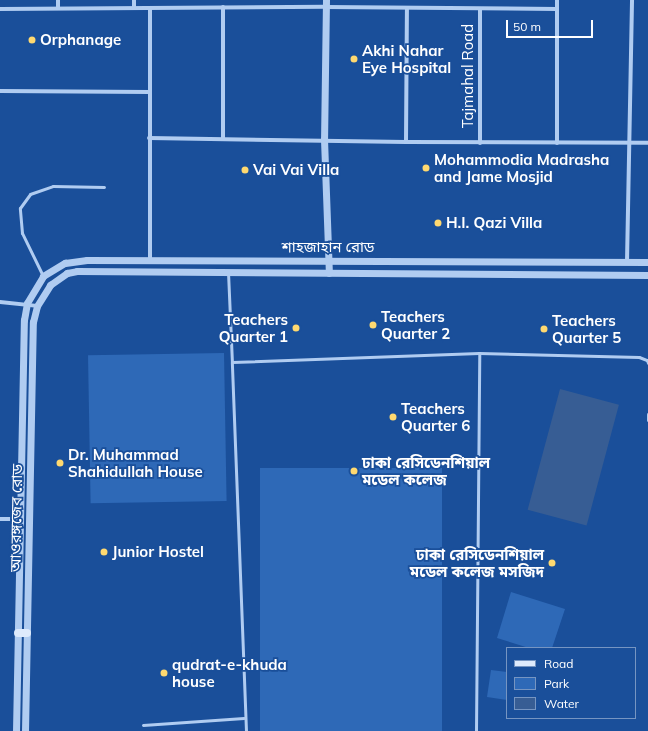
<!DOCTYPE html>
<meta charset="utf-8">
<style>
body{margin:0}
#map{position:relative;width:648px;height:731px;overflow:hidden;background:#1a4f9a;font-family:Mulish,"Noto Sans Bengali",sans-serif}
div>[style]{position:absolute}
.green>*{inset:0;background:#2e69b7;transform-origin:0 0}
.water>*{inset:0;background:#375d94;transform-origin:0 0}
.service>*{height:3px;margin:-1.5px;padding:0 1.5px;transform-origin:1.5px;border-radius:1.5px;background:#b0ccf1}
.minor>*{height:4px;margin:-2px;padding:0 2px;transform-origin:2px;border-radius:2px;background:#b0ccf1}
.tertiary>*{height:7px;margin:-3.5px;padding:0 3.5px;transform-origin:3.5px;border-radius:3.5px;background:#b0ccf1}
.secondary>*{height:8px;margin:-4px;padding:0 4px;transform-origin:4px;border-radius:4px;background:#deeafc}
.dots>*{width:11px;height:11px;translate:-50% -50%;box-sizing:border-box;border:2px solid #1a4f9a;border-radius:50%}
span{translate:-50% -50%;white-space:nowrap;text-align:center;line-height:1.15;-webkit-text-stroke:3.5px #1a4f9a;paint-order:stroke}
.poi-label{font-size:15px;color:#fff;font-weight:700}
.left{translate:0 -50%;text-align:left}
.right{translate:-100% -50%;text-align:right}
.street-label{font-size:15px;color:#fff}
.legend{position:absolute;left:506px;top:647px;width:130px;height:72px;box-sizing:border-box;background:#1a4f9a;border:1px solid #7695c2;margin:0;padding:5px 7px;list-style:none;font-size:12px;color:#fff}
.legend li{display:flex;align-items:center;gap:8px;height:20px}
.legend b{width:20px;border:1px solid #7695c2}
.scale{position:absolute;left:506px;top:20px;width:87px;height:18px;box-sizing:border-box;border:2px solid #fff;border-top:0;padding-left:5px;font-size:12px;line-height:14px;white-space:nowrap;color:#fff;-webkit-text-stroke:3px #1a4f9a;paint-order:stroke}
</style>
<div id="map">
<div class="green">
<div style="left:224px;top:353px;width:148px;height:136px;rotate:89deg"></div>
<div style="left:260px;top:468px;width:182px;height:263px"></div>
<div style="clip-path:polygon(511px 592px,565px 609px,552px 648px,529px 648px,497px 638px)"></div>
<div style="clip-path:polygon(491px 670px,507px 672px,507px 700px,487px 697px)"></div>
</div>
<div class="water">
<div style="left:560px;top:389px;width:61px;height:125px;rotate:15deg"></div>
</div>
<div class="service">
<div style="left:228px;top:272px;width:90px;rotate:87.5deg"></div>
<div style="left:43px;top:276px;width:48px;rotate:-116deg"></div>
<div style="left:22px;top:233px;width:25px;rotate:-95deg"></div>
<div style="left:20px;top:208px;width:17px;rotate:-54deg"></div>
<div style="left:30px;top:194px;width:24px;rotate:-19deg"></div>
<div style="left:53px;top:186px;width:51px;rotate:1.1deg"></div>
<div style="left:648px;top:414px;width:6px;rotate:90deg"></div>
<div style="left:143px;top:725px;width:101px;rotate:-4deg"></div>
<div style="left:246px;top:731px;width:369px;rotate:-92.2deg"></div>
<div style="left:232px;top:362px;width:247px;rotate:-2.1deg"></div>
<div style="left:479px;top:353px;width:160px;rotate:1.4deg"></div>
<div style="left:639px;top:357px;width:9px;rotate:21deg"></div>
<div style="left:647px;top:360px;width:3px;rotate:72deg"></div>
<div style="left:476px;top:731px;width:378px;rotate:-89.5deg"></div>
</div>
<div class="minor">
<div style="left:223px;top:7px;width:131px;rotate:90deg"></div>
<div style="left:58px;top:8px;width:8px;rotate:-90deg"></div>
<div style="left:134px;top:8px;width:8px;rotate:-90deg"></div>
<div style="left:150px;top:8px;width:252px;rotate:90deg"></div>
<div style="left:0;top:9px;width:326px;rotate:-0.4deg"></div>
<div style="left:326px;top:7px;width:231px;rotate:0.5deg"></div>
<div style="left:0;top:91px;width:150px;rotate:0.4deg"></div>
<div style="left:149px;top:138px;width:257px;rotate:0.9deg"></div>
<div style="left:406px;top:142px;width:242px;rotate:0.2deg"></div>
<div style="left:406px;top:142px;width:133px;rotate:-89.6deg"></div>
<div style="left:480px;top:143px;width:134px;rotate:-90deg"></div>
<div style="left:557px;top:143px;width:143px;rotate:-90deg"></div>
<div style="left:627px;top:262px;width:262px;rotate:-88.9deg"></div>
<div style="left:0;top:302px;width:37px;rotate:6deg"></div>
<div style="left:0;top:519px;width:21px"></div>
</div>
<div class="tertiary">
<div style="left:326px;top:0;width:139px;rotate:90.8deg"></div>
<div style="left:324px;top:139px;width:134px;rotate:87.9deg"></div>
<div style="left:16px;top:731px;width:411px;rotate:-88.9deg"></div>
<div style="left:24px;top:320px;width:17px;rotate:-80deg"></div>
<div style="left:27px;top:303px;width:31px;rotate:-59deg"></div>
<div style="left:43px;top:276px;width:26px;rotate:-31deg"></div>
<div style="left:65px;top:263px;width:22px;rotate:-8deg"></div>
<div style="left:87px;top:260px;width:561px;rotate:0.2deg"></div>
<div style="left:25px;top:731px;width:409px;rotate:-88.9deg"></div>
<div style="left:33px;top:322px;width:16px;rotate:-76deg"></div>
<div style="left:37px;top:306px;width:25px;rotate:-58deg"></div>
<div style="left:50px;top:285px;width:21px;rotate:-35deg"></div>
<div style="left:67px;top:273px;width:10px;rotate:-11deg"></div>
<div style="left:77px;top:271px;width:571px;rotate:0.4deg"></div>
</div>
<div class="secondary">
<div style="left:18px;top:633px;width:9px"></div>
</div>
<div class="dots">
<div style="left:32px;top:40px;background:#ffd970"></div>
<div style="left:354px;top:59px;background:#ffd970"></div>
<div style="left:426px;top:168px;background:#ffd970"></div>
<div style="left:245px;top:170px;background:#ffd970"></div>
<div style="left:438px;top:223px;background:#ffd970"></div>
<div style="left:373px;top:325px;background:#ffd970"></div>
<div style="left:296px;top:328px;background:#ffd970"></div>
<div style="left:544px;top:329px;background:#ffd970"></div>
<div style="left:393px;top:417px;background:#ffd970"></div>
<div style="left:60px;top:463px;background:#ffd970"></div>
<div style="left:354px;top:471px;background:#ffd970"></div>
<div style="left:104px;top:552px;background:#ffd970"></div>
<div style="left:552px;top:563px;background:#ffd970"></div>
<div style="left:164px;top:673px;background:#ffd970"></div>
</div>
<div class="poi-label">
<span class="left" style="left:40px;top:40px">Orphanage</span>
<span class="left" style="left:362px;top:59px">Akhi Nahar<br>Eye Hospital</span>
<span class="left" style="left:434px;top:168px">Mohammodia Madrasha<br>and Jame Mosjid</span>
<span class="left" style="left:253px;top:170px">Vai Vai Villa</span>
<span class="left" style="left:446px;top:223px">H.I. Qazi Villa</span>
<span class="left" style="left:381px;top:325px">Teachers<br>Quarter 2</span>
<span class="right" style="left:288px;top:328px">Teachers<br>Quarter 1</span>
<span class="left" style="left:552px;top:329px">Teachers<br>Quarter 5</span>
<span class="left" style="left:401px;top:417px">Teachers<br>Quarter 6</span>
<span class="left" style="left:68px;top:463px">Dr. Muhammad<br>Shahidullah House</span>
<span class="left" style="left:362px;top:471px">ঢাকা রেসিডেনশিয়াল<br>মডেল কলেজ</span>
<span class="left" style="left:112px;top:552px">Junior Hostel</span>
<span class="right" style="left:544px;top:563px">ঢাকা রেসিডেনশিয়াল<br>মডেল কলেজ মসজিদ</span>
<span class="left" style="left:172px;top:673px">qudrat-e-khuda<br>house</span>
</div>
<div class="street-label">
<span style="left:468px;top:76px;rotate:-90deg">Tajmahal Road</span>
<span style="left:328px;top:247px">শাহজাহান রোড</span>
<span style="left:16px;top:518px;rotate:-89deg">আওরঙ্গজেব রোড</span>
</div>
<ul class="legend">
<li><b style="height:5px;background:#deeafc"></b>Road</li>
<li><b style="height:11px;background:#2e69b7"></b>Park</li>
<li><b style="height:11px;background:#375d94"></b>Water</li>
</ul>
<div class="scale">50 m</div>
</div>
